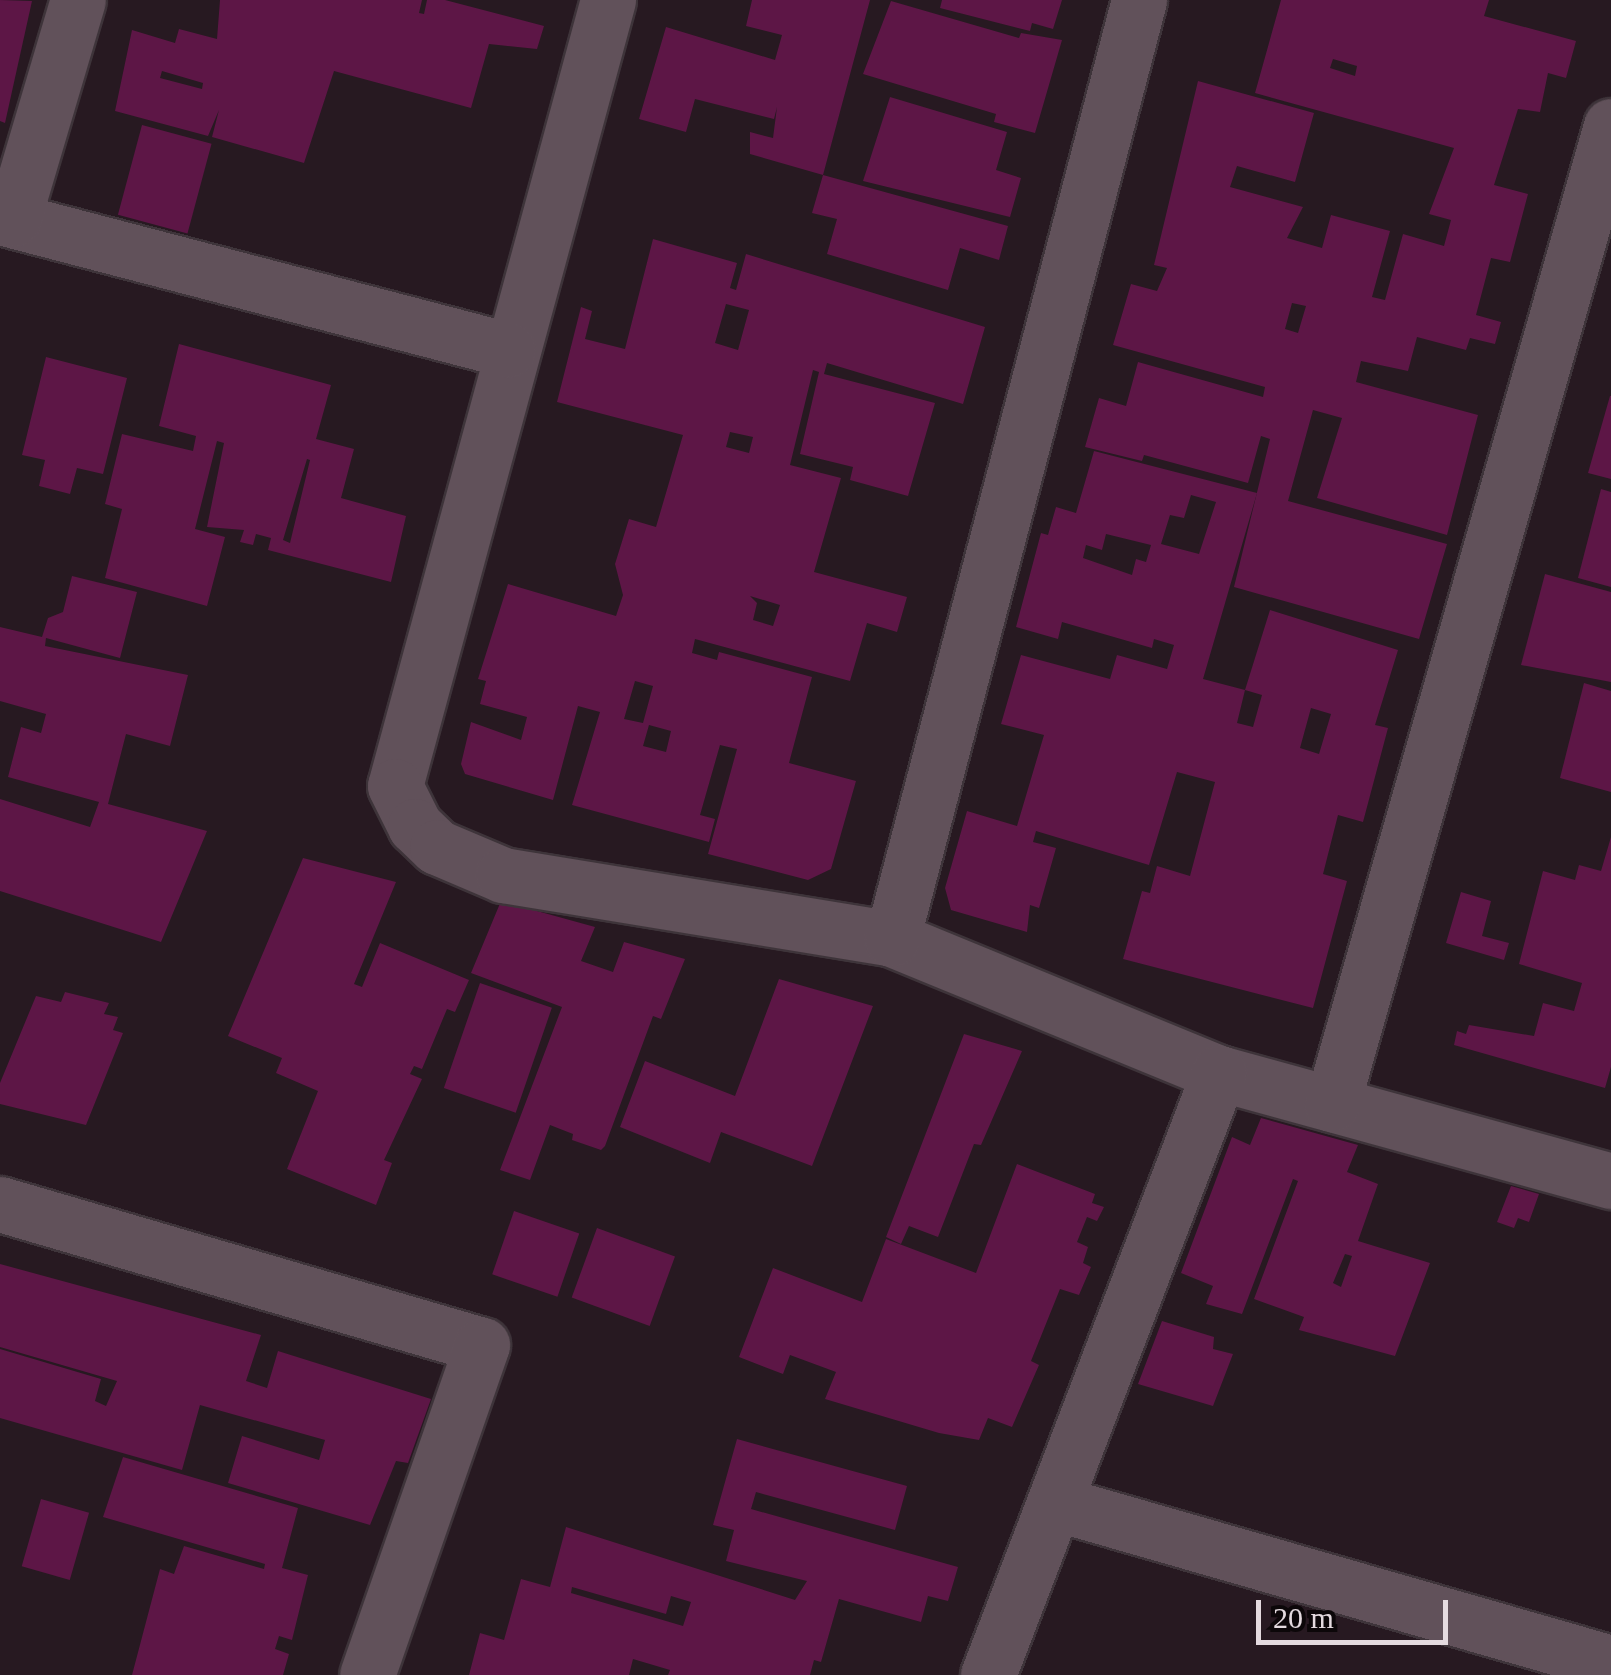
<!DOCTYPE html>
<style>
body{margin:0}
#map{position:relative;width:1611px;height:1675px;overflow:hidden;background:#271921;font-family:Georgia,serif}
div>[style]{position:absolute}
.building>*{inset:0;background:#5d1646;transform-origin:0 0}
.roads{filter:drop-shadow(2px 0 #3e343a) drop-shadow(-2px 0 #3e343a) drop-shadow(0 2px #3e343a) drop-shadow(0 -2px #3e343a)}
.minor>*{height:55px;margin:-27.5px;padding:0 27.5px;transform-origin:27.5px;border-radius:27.5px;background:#61515a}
span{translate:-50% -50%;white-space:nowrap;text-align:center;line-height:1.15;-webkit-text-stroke:10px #0c0709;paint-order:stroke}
.scale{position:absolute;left:1256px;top:1600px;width:192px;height:45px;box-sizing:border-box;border:5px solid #e4dadf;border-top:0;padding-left:12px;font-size:30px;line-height:35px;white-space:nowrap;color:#e4dadf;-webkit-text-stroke:8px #0c0709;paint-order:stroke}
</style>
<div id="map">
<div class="building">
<div style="clip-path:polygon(0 0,32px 1px,5px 123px,0 121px)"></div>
<div style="clip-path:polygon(evenodd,220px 0,422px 0,419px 13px,424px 14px,427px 0,445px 0,544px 26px,537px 49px,489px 44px,471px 108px,334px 71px,304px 163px,212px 137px,219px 110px,208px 136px,115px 111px,132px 30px,175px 43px,179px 29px,217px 39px,220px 0,162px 71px,203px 83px,202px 89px,160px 78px,162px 71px)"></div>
<div style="clip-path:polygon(752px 0,870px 0,823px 175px,1008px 226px,999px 260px,960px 248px,948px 290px,827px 254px,837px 219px,812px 213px,823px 175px,750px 154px,750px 132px,773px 138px,777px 107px,774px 119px,695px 99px,686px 132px,639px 119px,666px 27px,775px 60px,782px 35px,746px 26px)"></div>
<div style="clip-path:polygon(942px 0,1062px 0,1053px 29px,1032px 23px,1030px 31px,940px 8px)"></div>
<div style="clip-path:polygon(evenodd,1281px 0,1489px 0,1484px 16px,1576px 41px,1566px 78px,1548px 73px,1540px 112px,1518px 109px,1494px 185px,1528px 194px,1510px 262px,1491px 258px,1476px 315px,1501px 322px,1495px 344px,1470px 338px,1466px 350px,1417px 337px,1408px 371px,1361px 361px,1356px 382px,1478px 415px,1447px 535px,1317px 498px,1342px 418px,1313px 410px,1288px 501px,1447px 544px,1419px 639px,1234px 587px,1270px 439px,1261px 436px,1248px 483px,1144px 455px,1142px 461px,1085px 447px,1099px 398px,1126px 406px,1138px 362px,1263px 397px,1265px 387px,1113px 345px,1131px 284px,1157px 291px,1167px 268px,1154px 265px,1198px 81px,1314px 113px,1295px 182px,1237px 166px,1230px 187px,1303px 207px,1287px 238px,1322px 248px,1331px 215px,1390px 231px,1372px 297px,1385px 300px,1403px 234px,1444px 246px,1451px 220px,1429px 214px,1454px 148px,1255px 93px,1281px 0,1333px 59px,1357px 66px,1355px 76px,1330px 68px,1333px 59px,1281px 0,1292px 303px,1306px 306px,1298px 333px,1285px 329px,1292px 303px)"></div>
<div style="clip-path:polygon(891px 1px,1019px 38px,1021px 33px,1062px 40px,1035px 133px,994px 122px,996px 114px,863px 74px)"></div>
<div style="clip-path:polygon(890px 97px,1007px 132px,996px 170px,1021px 178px,1010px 217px,863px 181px)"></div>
<div style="left:142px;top:125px;width:72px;height:93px;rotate:15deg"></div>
<div style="clip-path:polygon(evenodd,653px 239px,737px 263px,730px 288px,736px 290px,746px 254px,985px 327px,963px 404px,827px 363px,824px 374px,935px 403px,908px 496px,850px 480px,853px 467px,800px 454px,819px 372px,813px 370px,790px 465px,841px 478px,814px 572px,907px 597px,897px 632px,867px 623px,850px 681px,695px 639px,692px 653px,717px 660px,719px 652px,812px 677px,789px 763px,856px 781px,831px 869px,808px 880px,708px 854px,737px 749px,720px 745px,700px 815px,715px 819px,709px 842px,572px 805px,600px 712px,578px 706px,553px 800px,465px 774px,461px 764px,471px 722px,521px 740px,527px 717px,480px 704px,486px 681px,478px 679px,508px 584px,616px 616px,623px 595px,615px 564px,629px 519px,656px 527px,683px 435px,557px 402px,581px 307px,592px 311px,585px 339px,625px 349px,653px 239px,726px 304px,749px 310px,738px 350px,715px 343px,726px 304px,653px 239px,730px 432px,753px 437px,749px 453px,726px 447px,730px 432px,653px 239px,750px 596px,780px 605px,773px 626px,753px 620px,757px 603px,750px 596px,653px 239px,635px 681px,653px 686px,643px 723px,624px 719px,635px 681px,653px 239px,649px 725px,671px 731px,666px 752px,643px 746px,649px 725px)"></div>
<div style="clip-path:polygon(evenodd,179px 344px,331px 385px,316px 439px,354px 449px,341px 498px,406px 516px,391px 582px,268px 550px,271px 538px,256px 534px,253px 545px,240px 542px,244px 530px,207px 527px,224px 443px,217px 441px,195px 529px,225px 537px,207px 606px,105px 578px,122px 509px,105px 504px,122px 434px,193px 451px,196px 436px,159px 426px,179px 344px,307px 459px,310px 460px,290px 543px,283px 540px,307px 459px)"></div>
<div style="clip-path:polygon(46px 357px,127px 378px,103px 474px,77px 468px,70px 494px,39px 486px,45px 460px,22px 455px)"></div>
<div style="clip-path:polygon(1610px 396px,1611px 396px,1611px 479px,1588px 473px)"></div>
<div style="clip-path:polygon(evenodd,1094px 451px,1257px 493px,1203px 679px,1245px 690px,1237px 723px,1253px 727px,1262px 695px,1245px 690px,1270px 610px,1398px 650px,1375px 725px,1388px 728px,1363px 822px,1338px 815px,1323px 874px,1347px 881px,1313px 1008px,1123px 959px,1142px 891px,1150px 893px,1157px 866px,1190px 876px,1215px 782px,1177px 772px,1149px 865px,1036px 831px,1033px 842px,1056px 848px,1039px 908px,1030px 905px,1027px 932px,951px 910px,945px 888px,967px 811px,1017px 826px,1044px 735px,1001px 724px,1021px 655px,1110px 679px,1117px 655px,1167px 669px,1174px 645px,1154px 639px,1152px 648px,1062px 622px,1058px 639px,1016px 627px,1041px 533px,1048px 535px,1056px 507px,1076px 513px,1094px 451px,1191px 495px,1216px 502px,1199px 554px,1161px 544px,1170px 515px,1184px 518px,1191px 495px,1094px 451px,1106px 534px,1151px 545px,1146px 562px,1136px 559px,1132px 575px,1083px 558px,1086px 545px,1102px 550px,1106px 534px,1094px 451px,1311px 708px,1331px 714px,1319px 754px,1300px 748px,1311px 708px)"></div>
<div style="clip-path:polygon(1601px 489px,1611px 492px,1611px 587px,1578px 578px)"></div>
<div style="clip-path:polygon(1545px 574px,1611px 592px,1611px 682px,1521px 665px)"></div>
<div style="clip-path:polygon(72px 576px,137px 592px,120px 658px,46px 638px,45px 646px,188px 675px,170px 746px,126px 734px,108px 804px,207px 831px,161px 942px,0 891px,0 799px,90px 827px,99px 802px,8px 777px,21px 727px,41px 733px,46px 714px,0 701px,0 627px,42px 637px,48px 618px,63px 612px)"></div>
<div style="clip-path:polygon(1584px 683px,1611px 691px,1611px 792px,1560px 778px)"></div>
<div style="clip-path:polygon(1611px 837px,1611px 1067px,1605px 1088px,1454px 1045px,1457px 1031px,1466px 1034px,1469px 1025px,1534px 1036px,1543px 1003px,1574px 1011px,1582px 983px,1519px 964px,1543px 871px,1575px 880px,1579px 865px,1601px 871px)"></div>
<div style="clip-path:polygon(303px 858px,396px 882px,354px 984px,362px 987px,380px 943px,469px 980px,455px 1012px,447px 1009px,422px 1069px,414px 1066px,410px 1074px,422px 1079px,384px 1160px,392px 1163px,376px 1205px,287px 1169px,318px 1091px,276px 1073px,282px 1058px,228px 1036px)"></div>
<div style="clip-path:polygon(1461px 892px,1491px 901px,1482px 936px,1509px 943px,1504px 960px,1446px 943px)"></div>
<div style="clip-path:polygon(501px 901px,595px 927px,581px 961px,613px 972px,624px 942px,685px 959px,661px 1019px,653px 1016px,605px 1146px,601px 1150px,572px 1140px,573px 1134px,550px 1125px,530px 1180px,500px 1170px,562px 1007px,471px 973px)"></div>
<div style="clip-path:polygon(779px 979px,873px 1006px,812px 1166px,721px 1132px,710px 1163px,620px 1127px,645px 1061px,735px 1096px)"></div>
<div style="left:480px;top:983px;width:76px;height:111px;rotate:19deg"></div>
<div style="clip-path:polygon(65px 992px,109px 1003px,104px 1014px,118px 1017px,113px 1030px,123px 1033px,86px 1125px,0 1104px,0 1083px,36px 996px,61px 1002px)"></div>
<div style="clip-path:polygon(964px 1034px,1022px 1051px,981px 1145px,974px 1144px,938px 1237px,909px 1226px,901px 1244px,886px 1237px)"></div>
<div style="clip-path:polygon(evenodd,1261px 1118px,1358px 1145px,1347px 1172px,1378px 1184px,1358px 1241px,1430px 1263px,1395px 1356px,1299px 1330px,1304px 1317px,1254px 1299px,1298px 1181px,1293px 1179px,1242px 1314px,1206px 1304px,1213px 1286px,1181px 1273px,1232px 1137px,1250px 1145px,1261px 1118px,1345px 1254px,1352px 1256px,1341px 1287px,1333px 1283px,1345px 1254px)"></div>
<div style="clip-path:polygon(1017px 1164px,1095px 1194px,1092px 1203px,1104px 1207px,1097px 1221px,1087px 1217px,1077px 1242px,1088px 1247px,1083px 1263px,1091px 1267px,1079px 1295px,1060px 1289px,1031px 1361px,1039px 1365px,1012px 1427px,988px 1418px,979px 1440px,939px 1433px,825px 1399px,836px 1372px,790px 1355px,783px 1374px,739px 1357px,773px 1268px,862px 1302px,886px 1239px,976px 1273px)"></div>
<div style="clip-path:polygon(1511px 1186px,1539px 1194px,1529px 1222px,1518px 1218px,1514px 1228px,1497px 1222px)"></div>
<div style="left:514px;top:1211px;width:69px;height:67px;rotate:19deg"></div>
<div style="left:597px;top:1228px;width:83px;height:74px;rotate:20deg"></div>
<div style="clip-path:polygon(0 1264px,261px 1335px,246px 1381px,267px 1388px,278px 1351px,431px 1399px,408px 1463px,396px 1461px,370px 1525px,228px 1483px,242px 1436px,319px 1460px,325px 1440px,200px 1405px,182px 1470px,0 1418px,0 1349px,101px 1379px,95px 1401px,106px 1406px,117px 1381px,0 1347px)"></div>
<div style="clip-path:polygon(1162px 1321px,1214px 1337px,1213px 1349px,1233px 1354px,1213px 1406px,1138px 1384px)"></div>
<div style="clip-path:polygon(evenodd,737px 1439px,907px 1486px,895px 1530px,756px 1492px,751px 1509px,958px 1567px,948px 1601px,928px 1596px,921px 1622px,839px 1599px,821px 1662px,814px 1660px,810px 1675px,668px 1675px,670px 1670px,633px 1659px,629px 1675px,469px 1675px,480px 1633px,504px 1640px,521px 1579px,550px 1587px,566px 1527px,795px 1600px,807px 1581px,726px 1561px,734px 1530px,713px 1525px,737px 1439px,572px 1587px,666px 1614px,671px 1596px,691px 1602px,683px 1626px,571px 1593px,572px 1587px)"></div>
<div style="clip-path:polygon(123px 1457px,298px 1508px,282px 1568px,308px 1575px,292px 1640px,279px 1636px,275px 1649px,289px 1654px,283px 1675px,132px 1675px,160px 1569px,174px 1574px,184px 1546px,264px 1569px,265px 1564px,103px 1517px)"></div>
<div style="left:41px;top:1499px;width:50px;height:70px;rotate:16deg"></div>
</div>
<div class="roads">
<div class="minor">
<div style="left:608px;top:0;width:814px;rotate:105.16deg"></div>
<div style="left:395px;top:786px;width:45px;rotate:63.4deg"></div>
<div style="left:415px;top:826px;width:30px;rotate:44deg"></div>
<div style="left:437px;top:847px;width:72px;rotate:23deg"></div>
<div style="left:503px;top:875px;width:394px;rotate:9.3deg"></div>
<div style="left:892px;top:939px;width:353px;rotate:22.3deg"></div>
<div style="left:1219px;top:1073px;width:407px;rotate:15.4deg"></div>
<div style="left:0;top:217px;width:525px;rotate:14.67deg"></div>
<div style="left:13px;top:219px;width:228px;rotate:-73.5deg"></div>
<div style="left:892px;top:939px;width:971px;rotate:-75.26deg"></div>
<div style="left:1332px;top:1104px;width:1017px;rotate:-74.08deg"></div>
<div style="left:0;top:1204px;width:502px;rotate:16.31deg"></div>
<div style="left:482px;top:1345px;width:349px;rotate:109.2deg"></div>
<div style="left:1055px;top:1503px;width:579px;rotate:16.05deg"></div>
<div style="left:988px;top:1675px;width:645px;rotate:-69.01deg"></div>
</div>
</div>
<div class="scale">20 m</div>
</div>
